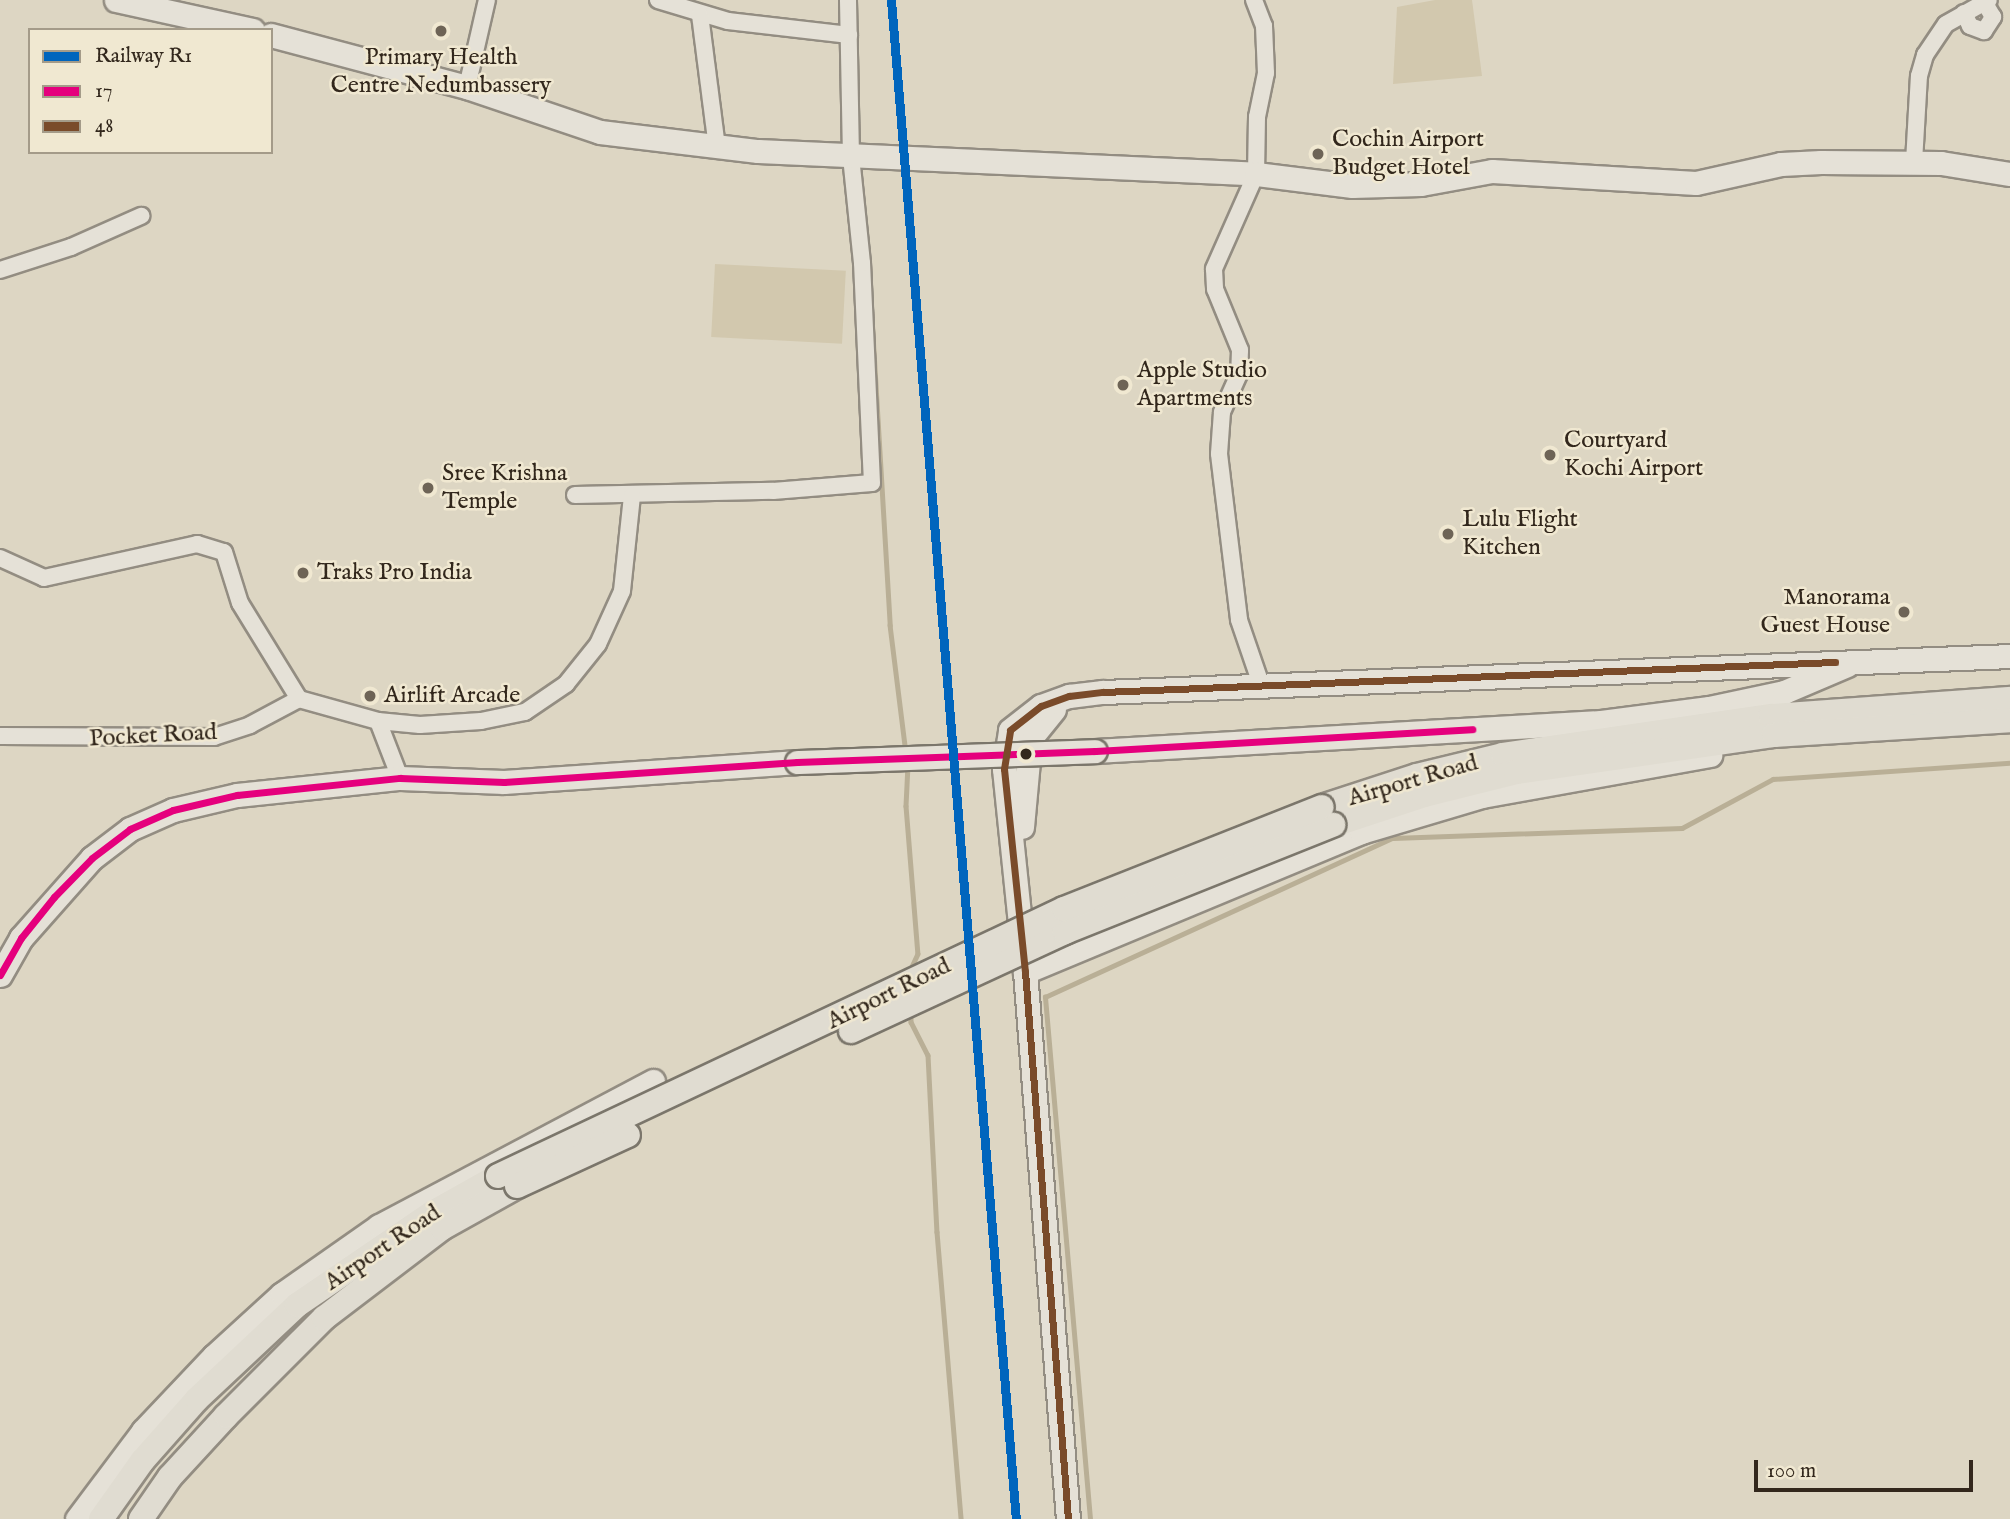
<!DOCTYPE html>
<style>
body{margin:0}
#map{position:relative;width:2010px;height:1519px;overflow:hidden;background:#ddd6c3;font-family:"IM FELL English",serif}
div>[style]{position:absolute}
.green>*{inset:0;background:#d2c8ae;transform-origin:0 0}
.stream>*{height:4.5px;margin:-2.25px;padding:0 2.25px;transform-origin:2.25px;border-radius:2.25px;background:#b9af96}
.roads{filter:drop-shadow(2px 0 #938d82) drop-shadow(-2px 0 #938d82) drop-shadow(0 2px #938d82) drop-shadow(0 -2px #938d82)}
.street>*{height:16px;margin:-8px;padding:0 8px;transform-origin:8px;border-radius:8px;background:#e5e1d7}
.secondary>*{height:23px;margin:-11.5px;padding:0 11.5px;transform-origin:11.5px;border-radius:11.5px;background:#e5e1d7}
.primary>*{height:24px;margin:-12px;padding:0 12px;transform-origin:12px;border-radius:12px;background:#e0dcd1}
.bridges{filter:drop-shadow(2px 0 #7b766b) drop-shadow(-2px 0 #7b766b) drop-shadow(0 2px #7b766b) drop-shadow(0 -2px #7b766b)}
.secondary-bridge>*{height:23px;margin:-11.5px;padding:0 11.5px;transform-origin:11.5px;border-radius:11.5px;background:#e5e1d7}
.primary-bridge>*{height:24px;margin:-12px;padding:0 12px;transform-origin:12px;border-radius:12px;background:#e0dcd1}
.bus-1>*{height:7px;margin:-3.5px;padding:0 3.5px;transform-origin:3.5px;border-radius:3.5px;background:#e5007d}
.bus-2>*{height:7px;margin:-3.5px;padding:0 3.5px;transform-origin:3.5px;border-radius:3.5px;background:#7a4b2a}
.rail-1>*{height:9px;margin:-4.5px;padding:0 4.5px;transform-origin:4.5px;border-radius:4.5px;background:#0065bd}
.dots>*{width:19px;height:19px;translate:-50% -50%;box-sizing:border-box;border:4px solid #f0e8d1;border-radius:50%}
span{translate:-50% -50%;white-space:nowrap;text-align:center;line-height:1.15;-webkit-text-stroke:5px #f0e8d1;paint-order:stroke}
.poi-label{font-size:24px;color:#32271c}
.left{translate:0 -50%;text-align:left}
.right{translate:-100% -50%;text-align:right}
.street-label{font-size:24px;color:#32271c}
.legend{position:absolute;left:28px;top:28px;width:245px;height:126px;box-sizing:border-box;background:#f0e8d1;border:2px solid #a49b89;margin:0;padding:9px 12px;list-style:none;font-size:21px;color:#32271c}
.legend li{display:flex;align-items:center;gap:14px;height:35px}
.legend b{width:35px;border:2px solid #a49b89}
.scale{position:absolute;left:1754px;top:1460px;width:219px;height:32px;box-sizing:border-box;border:4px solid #32271c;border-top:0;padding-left:9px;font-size:21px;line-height:24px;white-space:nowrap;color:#32271c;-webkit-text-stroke:5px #f0e8d1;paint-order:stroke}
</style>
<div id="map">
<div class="green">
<div style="clip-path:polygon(1435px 0,1472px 0,1482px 76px,1393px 84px,1397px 7px)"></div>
<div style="left:715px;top:264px;width:131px;height:73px;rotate:3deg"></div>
</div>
<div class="stream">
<div style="left:871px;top:301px;width:325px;rotate:86.6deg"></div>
<div style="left:890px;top:625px;width:129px;rotate:82.9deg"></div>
<div style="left:908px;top:765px;width:41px;rotate:92.8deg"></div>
<div style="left:906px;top:806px;width:148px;rotate:85.4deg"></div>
<div style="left:918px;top:954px;width:19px;rotate:115deg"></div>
<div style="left:911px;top:1011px;width:11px;rotate:90deg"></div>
<div style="left:911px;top:1022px;width:37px;rotate:63deg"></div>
<div style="left:928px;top:1055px;width:177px;rotate:87.1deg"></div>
<div style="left:937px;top:1232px;width:288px;rotate:85.2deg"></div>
<div style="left:1090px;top:1519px;width:524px;rotate:-94.93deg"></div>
<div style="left:1045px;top:997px;width:383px;rotate:-24.6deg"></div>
<div style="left:1393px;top:838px;width:289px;rotate:-2deg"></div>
<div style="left:1682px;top:828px;width:103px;rotate:-28.3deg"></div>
<div style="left:1773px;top:779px;width:238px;rotate:-3.9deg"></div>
</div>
<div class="roads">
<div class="street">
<div style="left:658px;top:0;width:73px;rotate:16.7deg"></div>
<div style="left:728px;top:21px;width:122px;rotate:6.6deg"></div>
<div style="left:1254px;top:0;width:28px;rotate:69deg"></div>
<div style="left:1264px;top:26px;width:47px;rotate:87.6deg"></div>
<div style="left:1266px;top:73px;width:45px;rotate:101.6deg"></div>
<div style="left:1257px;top:117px;width:57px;rotate:91deg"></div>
<div style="left:1256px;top:174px;width:104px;rotate:113.9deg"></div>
<div style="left:1214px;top:269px;width:20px;rotate:87deg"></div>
<div style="left:1215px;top:289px;width:66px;rotate:67.7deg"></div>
<div style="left:1240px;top:350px;width:24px;rotate:92deg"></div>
<div style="left:1239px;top:374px;width:42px;rotate:114.1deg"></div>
<div style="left:1222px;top:412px;width:42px;rotate:94.1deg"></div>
<div style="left:1219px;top:454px;width:167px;rotate:83.1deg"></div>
<div style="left:1239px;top:620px;width:71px;rotate:71.1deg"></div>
<div style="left:1964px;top:13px;width:14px;rotate:65deg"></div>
<div style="left:1970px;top:26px;width:15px;rotate:20deg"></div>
<div style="left:1984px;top:31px;width:17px;rotate:-57deg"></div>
<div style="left:1993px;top:17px;width:14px;rotate:-120deg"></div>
<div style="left:700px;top:15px;width:133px;rotate:82.7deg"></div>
<div style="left:467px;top:87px;width:89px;rotate:-77.1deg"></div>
<div style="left:1914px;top:162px;width:86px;rotate:-86.7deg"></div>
<div style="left:1919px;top:76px;width:22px;rotate:-74deg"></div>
<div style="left:1925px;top:55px;width:37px;rotate:-56deg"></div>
<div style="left:1946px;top:24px;width:49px;rotate:-29.2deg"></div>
<div style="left:0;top:270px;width:75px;rotate:-17.9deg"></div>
<div style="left:71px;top:247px;width:77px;rotate:-23.9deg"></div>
<div style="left:575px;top:495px;width:198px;rotate:-1.2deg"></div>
<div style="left:773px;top:491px;width:99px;rotate:-4.6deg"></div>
<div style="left:872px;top:483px;width:220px;rotate:-92.6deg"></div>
<div style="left:862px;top:263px;width:107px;rotate:-95.9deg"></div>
<div style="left:851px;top:157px;width:157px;rotate:-91.1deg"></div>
<div style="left:0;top:558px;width:48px;rotate:24.4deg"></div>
<div style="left:44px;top:578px;width:157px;rotate:-12.5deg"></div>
<div style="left:197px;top:544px;width:28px;rotate:17deg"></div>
<div style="left:224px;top:552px;width:53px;rotate:72.6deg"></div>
<div style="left:240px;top:603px;width:113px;rotate:58.4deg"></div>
<div style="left:299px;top:699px;width:82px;rotate:15.6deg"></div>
<div style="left:378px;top:721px;width:61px;rotate:68.9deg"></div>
<div style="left:378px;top:721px;width:42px;rotate:5.4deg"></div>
<div style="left:420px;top:725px;width:61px;rotate:-3.8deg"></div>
<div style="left:481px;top:721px;width:45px;rotate:-11.6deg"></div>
<div style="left:525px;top:712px;width:50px;rotate:-34.3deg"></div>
<div style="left:566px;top:684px;width:51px;rotate:-51.3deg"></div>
<div style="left:598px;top:644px;width:58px;rotate:-65.6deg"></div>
<div style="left:622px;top:591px;width:96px;rotate:-84deg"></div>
<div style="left:0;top:736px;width:214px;rotate:0.3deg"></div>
<div style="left:214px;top:737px;width:38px;rotate:-18deg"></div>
<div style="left:250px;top:725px;width:55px;rotate:-28deg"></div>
</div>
<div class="secondary">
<div style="left:116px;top:0;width:140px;rotate:12.4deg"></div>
<div style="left:271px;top:35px;width:203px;rotate:14.9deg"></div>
<div style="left:467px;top:87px;width:140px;rotate:18.7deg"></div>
<div style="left:600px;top:132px;width:159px;rotate:6.9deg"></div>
<div style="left:758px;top:151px;width:499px;rotate:2.6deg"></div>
<div style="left:1256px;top:174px;width:97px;rotate:7.1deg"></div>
<div style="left:1352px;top:186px;width:69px;rotate:-1.7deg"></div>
<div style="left:1421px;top:184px;width:72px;rotate:-10.4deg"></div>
<div style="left:1492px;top:171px;width:204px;rotate:3.4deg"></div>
<div style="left:1696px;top:183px;width:87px;rotate:-12.6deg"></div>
<div style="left:1781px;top:164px;width:40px;rotate:-2.9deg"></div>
<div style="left:1821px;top:162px;width:120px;rotate:0.5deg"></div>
<div style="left:1941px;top:163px;width:70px;rotate:9.1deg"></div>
<div style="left:1095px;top:751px;width:507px;rotate:-3.28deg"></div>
<div style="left:1601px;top:722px;width:109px;rotate:-7.4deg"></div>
<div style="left:1709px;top:708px;width:77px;rotate:-12deg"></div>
<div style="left:1784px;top:692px;width:69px;rotate:-23.2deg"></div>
<div style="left:1022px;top:827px;width:88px;rotate:-84.8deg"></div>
<div style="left:1030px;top:739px;width:38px;rotate:-51deg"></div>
<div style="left:1025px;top:972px;width:364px;rotate:-22.6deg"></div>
<div style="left:1361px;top:832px;width:126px;rotate:-16.6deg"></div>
<div style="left:1482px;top:796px;width:232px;rotate:-10.2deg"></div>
<div style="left:0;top:975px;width:43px;rotate:-60.4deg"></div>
<div style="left:21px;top:938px;width:107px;rotate:-48.4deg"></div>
<div style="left:92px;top:858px;width:48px;rotate:-37.3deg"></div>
<div style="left:130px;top:829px;width:47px;rotate:-23.8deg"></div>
<div style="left:173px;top:810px;width:66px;rotate:-13.2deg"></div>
<div style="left:237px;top:795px;width:164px;rotate:-6deg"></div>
<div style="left:400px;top:778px;width:104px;rotate:2.2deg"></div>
<div style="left:504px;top:782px;width:294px;rotate:-3.9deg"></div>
<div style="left:77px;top:1519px;width:110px;rotate:-53.1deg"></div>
<div style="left:143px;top:1431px;width:103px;rotate:-46.6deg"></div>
<div style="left:214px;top:1356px;width:92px;rotate:-42.4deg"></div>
<div style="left:282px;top:1294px;width:118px;rotate:-35deg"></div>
<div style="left:379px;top:1226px;width:310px;rotate:-27.9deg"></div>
<div style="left:1068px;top:1519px;width:549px;rotate:-94.49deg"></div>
<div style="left:1025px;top:972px;width:204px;rotate:-95.9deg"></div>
<div style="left:1004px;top:769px;width:39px;rotate:-81deg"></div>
<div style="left:1010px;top:730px;width:39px;rotate:-38deg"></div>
<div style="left:1041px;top:706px;width:30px;rotate:-20deg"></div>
<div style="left:1069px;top:696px;width:34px;rotate:-7deg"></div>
<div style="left:1103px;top:692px;width:908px;rotate:-2.27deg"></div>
</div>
<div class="primary">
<div style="left:1322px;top:807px;width:100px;rotate:-18.1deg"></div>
<div style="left:1417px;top:776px;width:89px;rotate:-13.7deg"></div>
<div style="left:1503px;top:755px;width:271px;rotate:-8.3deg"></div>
<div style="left:1771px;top:716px;width:240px;rotate:-4.1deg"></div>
<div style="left:1333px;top:825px;width:96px;rotate:-18.2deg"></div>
<div style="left:1424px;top:795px;width:95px;rotate:-14deg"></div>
<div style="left:1516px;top:772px;width:261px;rotate:-8.2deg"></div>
<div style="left:1774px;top:735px;width:236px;rotate:-3.6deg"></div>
<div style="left:101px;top:1519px;width:72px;rotate:-54.6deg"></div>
<div style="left:143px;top:1460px;width:81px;rotate:-48.5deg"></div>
<div style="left:197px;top:1399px;width:137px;rotate:-43.2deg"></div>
<div style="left:297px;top:1305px;width:163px;rotate:-34.3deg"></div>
<div style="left:432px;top:1213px;width:76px;rotate:-29.3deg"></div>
<div style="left:141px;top:1519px;width:51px;rotate:-55.4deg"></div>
<div style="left:170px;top:1477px;width:83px;rotate:-47.4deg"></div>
<div style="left:226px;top:1416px;width:139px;rotate:-45deg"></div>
<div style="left:324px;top:1318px;width:148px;rotate:-37.3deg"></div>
<div style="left:442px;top:1228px;width:86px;rotate:-29.2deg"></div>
</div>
</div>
<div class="bridges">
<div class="secondary-bridge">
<div style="left:797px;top:762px;width:298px;rotate:-2.1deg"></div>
</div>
<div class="primary-bridge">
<div style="left:851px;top:1031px;width:236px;rotate:-24.8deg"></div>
<div style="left:1065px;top:932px;width:289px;rotate:-21.8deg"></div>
<div style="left:498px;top:1176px;width:626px;rotate:-25.25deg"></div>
<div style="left:1064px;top:909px;width:277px;rotate:-21.6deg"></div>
<div style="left:517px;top:1186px;width:122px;rotate:-24.7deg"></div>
</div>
</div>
<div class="bus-1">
<div style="left:0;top:975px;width:43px;rotate:-60.4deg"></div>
<div style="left:21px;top:938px;width:53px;rotate:-51.2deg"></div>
<div style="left:54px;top:897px;width:54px;rotate:-45.7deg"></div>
<div style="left:92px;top:858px;width:48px;rotate:-37.3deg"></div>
<div style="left:130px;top:829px;width:47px;rotate:-23.8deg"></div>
<div style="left:173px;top:810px;width:66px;rotate:-13.2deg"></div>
<div style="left:237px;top:795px;width:164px;rotate:-6deg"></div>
<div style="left:400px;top:778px;width:104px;rotate:2.2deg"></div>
<div style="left:504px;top:782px;width:294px;rotate:-3.9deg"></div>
<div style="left:797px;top:762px;width:298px;rotate:-2.1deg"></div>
<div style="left:1095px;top:751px;width:378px;rotate:-3.3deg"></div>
</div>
<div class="bus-2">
<div style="left:1068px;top:1519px;width:549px;rotate:-94.49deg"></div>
<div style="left:1025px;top:972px;width:204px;rotate:-95.9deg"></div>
<div style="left:1004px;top:769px;width:39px;rotate:-81deg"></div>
<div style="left:1010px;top:730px;width:39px;rotate:-38deg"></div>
<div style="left:1041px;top:706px;width:30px;rotate:-20deg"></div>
<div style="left:1069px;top:696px;width:34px;rotate:-7deg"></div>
<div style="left:1103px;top:692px;width:733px;rotate:-2.35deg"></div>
</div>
<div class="rail-1">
<div style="left:891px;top:0;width:1524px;rotate:85.3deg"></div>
</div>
<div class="dots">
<div style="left:441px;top:31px;background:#6e6456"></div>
<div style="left:1318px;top:154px;background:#6e6456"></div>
<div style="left:1123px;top:385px;background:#6e6456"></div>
<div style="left:1550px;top:455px;background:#6e6456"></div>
<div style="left:428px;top:488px;background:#6e6456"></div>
<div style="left:1448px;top:534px;background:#6e6456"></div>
<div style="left:303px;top:573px;background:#6e6456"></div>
<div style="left:1904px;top:612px;background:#6e6456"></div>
<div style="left:370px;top:696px;background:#6e6456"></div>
<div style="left:1026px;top:754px;background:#32271c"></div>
</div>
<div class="poi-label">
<span style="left:441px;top:72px">Primary Health<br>Centre Nedumbassery</span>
<span class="left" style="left:1332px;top:154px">Cochin Airport<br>Budget Hotel</span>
<span class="left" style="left:1137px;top:385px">Apple Studio<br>Apartments</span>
<span class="left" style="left:1564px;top:455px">Courtyard<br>Kochi Airport</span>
<span class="left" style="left:442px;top:488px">Sree Krishna<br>Temple</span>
<span class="left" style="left:1462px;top:534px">Lulu Flight<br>Kitchen</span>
<span class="left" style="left:317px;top:573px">Traks Pro India</span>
<span class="right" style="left:1890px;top:612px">Manorama<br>Guest House</span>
<span class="left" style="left:384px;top:696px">Airlift Arcade</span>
</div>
<div class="street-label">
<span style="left:153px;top:736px;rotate:-3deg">Pocket Road</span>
<span style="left:1413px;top:781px;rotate:-16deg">Airport Road</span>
<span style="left:889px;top:994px;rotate:-26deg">Airport Road</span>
<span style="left:383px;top:1248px;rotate:-34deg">Airport Road</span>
</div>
<ul class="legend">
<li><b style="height:9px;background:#0065bd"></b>Railway R1</li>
<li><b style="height:9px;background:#e5007d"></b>17</li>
<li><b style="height:9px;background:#7a4b2a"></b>48</li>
</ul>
<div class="scale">100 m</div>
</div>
